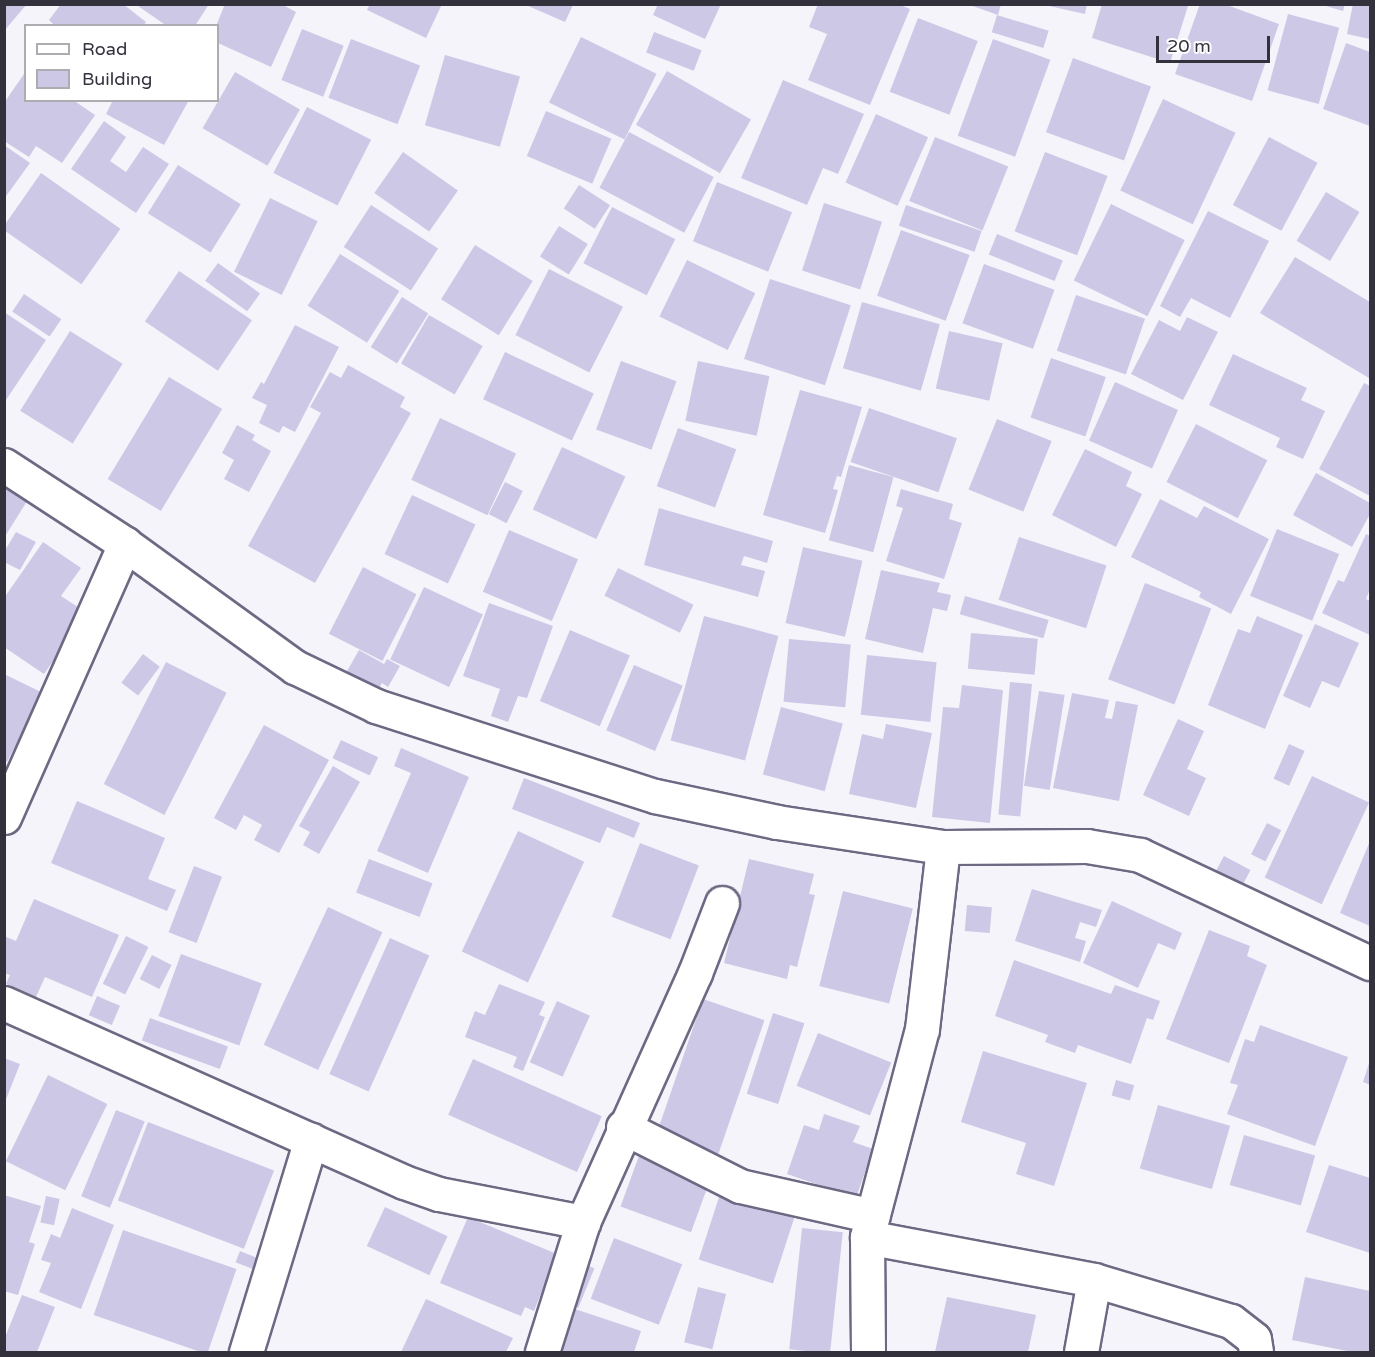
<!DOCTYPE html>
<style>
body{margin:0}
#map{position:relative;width:1375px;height:1357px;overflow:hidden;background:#f5f4fb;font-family:"Varela Round",sans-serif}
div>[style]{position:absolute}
.building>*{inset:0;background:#ccc8e6;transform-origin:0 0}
.roads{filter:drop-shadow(2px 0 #6d6983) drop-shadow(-2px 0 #6d6983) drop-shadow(0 2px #6d6983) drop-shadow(0 -2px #6d6983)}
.street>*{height:33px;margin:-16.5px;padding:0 16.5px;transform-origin:16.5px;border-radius:16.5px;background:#fff}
.secondary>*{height:33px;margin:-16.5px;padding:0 16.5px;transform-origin:16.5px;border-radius:16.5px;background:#fff}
span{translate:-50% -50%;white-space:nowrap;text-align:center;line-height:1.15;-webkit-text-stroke:6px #fff;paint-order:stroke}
.frame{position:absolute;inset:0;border:6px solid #32313c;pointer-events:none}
.legend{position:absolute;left:24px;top:24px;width:195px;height:78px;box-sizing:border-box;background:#fff;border:2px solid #adadb1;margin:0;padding:8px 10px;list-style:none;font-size:18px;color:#32313c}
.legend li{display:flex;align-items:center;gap:12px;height:30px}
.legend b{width:30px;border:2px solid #adadb1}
.scale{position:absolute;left:1156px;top:36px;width:114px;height:27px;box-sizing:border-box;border:3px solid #32313c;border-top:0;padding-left:8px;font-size:18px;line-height:21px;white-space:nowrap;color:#32313c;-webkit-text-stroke:4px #fff;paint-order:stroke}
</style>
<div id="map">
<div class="building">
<div style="clip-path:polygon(4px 4px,27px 4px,4px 31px)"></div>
<div style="clip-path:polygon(61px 4px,123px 4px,146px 22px,143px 26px,55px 26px,49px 20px)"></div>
<div style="clip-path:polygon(135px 4px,209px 4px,195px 26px,167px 26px)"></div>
<div style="clip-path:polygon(225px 4px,281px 4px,296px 12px,271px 67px,218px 43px,216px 26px)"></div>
<div style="clip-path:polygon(370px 4px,442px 4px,426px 38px,367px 10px)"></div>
<div style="clip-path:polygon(658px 4px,721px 4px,705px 39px,653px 15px)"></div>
<div style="clip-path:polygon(818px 4px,898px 4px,910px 9px,870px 105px,808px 80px,827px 34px,809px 27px)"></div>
<div style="clip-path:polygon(967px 4px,1001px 4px,998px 15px)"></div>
<div style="clip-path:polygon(1040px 4px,1087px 4px,1085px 14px)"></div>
<div style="clip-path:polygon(1102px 4px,1188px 6px,1170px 63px,1092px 38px)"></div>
<div style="clip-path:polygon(1200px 4px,1224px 4px,1279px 24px,1252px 101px,1175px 74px)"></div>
<div style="clip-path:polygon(1319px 4px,1345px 4px,1343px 11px)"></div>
<div style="clip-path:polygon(1353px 4px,1370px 4px,1370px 39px,1347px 34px)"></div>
<div style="clip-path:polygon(526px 5px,573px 5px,565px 22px)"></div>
<div style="left:1288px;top:14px;width:53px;height:79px;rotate:15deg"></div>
<div style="left:997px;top:15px;width:54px;height:18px;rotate:17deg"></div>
<div style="left:918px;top:18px;width:64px;height:79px;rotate:21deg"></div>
<div style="left:302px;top:29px;width:45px;height:55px;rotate:22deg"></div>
<div style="left:654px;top:32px;width:51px;height:22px;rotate:21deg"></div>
<div style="left:581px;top:37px;width:84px;height:73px;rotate:26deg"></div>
<div style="left:351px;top:39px;width:74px;height:63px;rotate:21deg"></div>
<div style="left:993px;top:39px;width:61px;height:103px;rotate:20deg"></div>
<div style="clip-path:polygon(1346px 43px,1370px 52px,1370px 126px,1323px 109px)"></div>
<div style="left:445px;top:55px;width:78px;height:73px;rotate:16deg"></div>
<div style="left:1073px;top:58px;width:83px;height:79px;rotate:20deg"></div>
<div style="clip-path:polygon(26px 71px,26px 100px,73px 100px,95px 115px,62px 163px,36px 146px,29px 157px,4px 141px,4px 103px)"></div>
<div style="left:667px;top:71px;width:97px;height:62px;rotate:30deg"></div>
<div style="left:235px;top:72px;width:75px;height:65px;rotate:30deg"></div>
<div style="clip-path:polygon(783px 80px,864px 114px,838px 174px,823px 168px,807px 205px,741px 178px)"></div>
<div style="left:1163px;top:99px;width:80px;height:101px;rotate:25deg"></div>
<div style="clip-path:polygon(113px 100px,189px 100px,164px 145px,106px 114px)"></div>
<div style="left:307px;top:107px;width:72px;height:74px;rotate:27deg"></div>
<div style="left:546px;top:111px;width:71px;height:49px;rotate:23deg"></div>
<div style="left:876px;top:114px;width:57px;height:75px;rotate:24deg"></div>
<div style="clip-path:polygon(104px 121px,126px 137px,110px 161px,126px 172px,143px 147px,169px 164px,136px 213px,71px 169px)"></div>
<div style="left:629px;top:132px;width:96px;height:63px;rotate:28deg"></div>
<div style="left:935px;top:137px;width:79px;height:69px;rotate:22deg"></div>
<div style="left:1269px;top:137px;width:55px;height:77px;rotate:28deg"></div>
<div style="clip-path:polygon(4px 145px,30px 163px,4px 199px)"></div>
<div style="left:403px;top:152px;width:67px;height:50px;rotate:35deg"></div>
<div style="left:1045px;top:152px;width:67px;height:85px;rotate:21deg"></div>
<div style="left:178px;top:165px;width:74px;height:57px;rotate:32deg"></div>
<div style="left:41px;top:173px;width:97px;height:68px;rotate:35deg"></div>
<div style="left:717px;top:182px;width:81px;height:64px;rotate:22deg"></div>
<div style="left:579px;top:185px;width:37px;height:28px;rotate:33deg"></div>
<div style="left:1326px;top:192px;width:39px;height:57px;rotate:31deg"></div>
<div style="left:270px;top:198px;width:53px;height:82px;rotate:26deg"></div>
<div style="left:824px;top:203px;width:61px;height:71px;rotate:18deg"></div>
<div style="left:1111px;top:204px;width:82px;height:85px;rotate:26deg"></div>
<div style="left:371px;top:205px;width:80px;height:50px;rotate:33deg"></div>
<div style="left:906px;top:205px;width:80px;height:22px;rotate:19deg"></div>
<div style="left:612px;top:207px;width:71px;height:63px;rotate:27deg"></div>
<div style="clip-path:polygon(1208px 211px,1269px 241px,1230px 318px,1191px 298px,1180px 317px,1160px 306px)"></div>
<div style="left:559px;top:226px;width:34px;height:36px;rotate:32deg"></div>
<div style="left:901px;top:230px;width:73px;height:70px;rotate:20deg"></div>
<div style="left:997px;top:234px;width:71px;height:22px;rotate:22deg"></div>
<div style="left:475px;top:245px;width:68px;height:64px;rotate:32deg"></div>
<div style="left:340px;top:254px;width:70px;height:61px;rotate:32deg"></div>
<div style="clip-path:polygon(1295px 257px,1370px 302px,1369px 378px,1260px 313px)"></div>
<div style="left:687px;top:260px;width:76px;height:63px;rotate:26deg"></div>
<div style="left:218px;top:263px;width:52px;height:22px;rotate:36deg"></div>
<div style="left:984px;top:264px;width:75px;height:63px;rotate:20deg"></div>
<div style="left:549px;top:269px;width:83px;height:74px;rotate:27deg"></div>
<div style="left:179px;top:271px;width:88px;height:61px;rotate:34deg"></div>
<div style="left:770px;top:279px;width:85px;height:84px;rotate:18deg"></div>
<div style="left:24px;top:294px;width:45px;height:21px;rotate:34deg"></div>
<div style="left:1076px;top:295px;width:73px;height:59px;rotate:19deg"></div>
<div style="left:402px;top:297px;width:31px;height:59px;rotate:32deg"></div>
<div style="left:862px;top:302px;width:81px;height:69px;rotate:16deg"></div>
<div style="clip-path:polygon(4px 312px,46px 340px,4px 403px)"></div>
<div style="left:429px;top:315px;width:62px;height:56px;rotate:30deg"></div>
<div style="clip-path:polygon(1187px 317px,1218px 332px,1183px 400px,1131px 374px,1159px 320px,1180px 331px)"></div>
<div style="clip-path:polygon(295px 325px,339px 347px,295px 432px,283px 426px,279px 433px,259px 423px,267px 405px,252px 398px,261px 382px,264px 384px)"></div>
<div style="left:70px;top:331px;width:62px;height:94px;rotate:32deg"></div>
<div style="left:949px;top:331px;width:55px;height:59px;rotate:13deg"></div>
<div style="left:505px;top:352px;width:98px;height:52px;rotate:25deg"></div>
<div style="clip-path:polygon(1233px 354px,1307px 388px,1301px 400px,1325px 411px,1303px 459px,1276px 447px,1280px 438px,1209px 405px)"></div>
<div style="left:1051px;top:358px;width:58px;height:63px;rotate:19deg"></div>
<div style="left:621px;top:361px;width:59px;height:73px;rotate:20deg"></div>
<div style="left:698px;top:361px;width:73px;height:61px;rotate:12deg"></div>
<div style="clip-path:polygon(348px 365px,405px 397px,400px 407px,411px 413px,315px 583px,248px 546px,321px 413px,310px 407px,330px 372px,341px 378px)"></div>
<div style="left:169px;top:377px;width:62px;height:119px;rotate:31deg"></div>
<div style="left:1115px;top:382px;width:69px;height:64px;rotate:24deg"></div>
<div style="clip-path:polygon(1364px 383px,1370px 386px,1370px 496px,1319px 469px)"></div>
<div style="clip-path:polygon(800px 390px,862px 407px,841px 477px,837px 476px,833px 489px,838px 490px,825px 533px,763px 515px)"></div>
<div style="left:869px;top:408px;width:93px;height:57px;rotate:19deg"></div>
<div style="left:440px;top:418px;width:84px;height:68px;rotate:25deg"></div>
<div style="left:997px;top:419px;width:59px;height:76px;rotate:22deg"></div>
<div style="left:1196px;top:424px;width:80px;height:65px;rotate:27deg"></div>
<div style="clip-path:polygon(237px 425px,255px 435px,252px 440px,271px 451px,249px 492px,224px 479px,234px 460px,222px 453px)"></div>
<div style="left:678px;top:428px;width:62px;height:62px;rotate:20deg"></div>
<div style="left:562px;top:447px;width:70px;height:69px;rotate:25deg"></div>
<div style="clip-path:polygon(1085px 449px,1132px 472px,1126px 486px,1142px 494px,1116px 547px,1052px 515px)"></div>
<div style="left:849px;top:465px;width:46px;height:78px;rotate:15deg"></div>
<div style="clip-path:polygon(1316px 473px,1370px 503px,1370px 514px,1352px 547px,1293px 515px)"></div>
<div style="left:505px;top:482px;width:20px;height:36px;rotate:27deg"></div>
<div style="clip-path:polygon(4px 484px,29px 498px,4px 538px)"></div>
<div style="clip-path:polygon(901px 489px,953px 504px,949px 519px,962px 523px,944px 579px,886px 561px,903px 508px,896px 506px)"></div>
<div style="left:412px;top:495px;width:70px;height:65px;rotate:25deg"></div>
<div style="clip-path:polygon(1160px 499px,1197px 518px,1204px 506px,1269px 539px,1231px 614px,1199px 597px,1201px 592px,1131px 557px)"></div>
<div style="clip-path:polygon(659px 508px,773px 541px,767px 563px,744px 556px,741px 565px,765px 571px,758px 597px,644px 565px)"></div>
<div style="left:1277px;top:529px;width:67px;height:72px;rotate:22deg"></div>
<div style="left:509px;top:530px;width:75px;height:67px;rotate:23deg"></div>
<div style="clip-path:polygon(16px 532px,36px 542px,20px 570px,4px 562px,4px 552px)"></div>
<div style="clip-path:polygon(1366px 534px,1370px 536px,1370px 589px,1366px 599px,1370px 601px,1370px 635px,1322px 613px,1338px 580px,1344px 582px)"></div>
<div style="left:1019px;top:537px;width:92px;height:66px;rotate:18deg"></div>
<div style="clip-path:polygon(43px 542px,81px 568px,61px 596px,87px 613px,44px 674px,4px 647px,4px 598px)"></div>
<div style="left:803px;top:547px;width:61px;height:78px;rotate:13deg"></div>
<div style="left:363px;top:567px;width:60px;height:75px;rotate:27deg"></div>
<div style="left:618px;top:568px;width:84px;height:31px;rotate:26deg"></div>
<div style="clip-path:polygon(881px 570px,940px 583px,937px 592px,951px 595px,947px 611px,933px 608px,923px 653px,865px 639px)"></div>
<div style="left:1145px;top:583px;width:71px;height:103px;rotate:21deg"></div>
<div style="left:424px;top:587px;width:65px;height:80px;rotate:25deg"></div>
<div style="left:965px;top:596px;width:87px;height:19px;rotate:16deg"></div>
<div style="clip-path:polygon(489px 603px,553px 626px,527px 698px,518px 696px,508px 722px,491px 716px,500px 689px,463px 676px)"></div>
<div style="left:704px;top:616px;width:77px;height:129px;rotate:15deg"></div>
<div style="clip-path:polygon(1257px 616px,1303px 635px,1265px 729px,1208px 705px,1238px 629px,1250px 633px)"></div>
<div style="clip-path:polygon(1315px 624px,1359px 643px,1339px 688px,1322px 681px,1310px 708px,1283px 696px)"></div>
<div style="left:570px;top:630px;width:65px;height:77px;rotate:23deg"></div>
<div style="left:971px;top:633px;width:67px;height:36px;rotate:5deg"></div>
<div style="left:789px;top:639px;width:62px;height:63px;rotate:5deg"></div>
<div style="clip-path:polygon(359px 650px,384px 664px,387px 659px,400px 666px,388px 687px,382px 683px,378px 690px,346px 673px)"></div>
<div style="left:143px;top:654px;width:21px;height:36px;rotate:37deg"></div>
<div style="left:867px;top:655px;width:70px;height:60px;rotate:6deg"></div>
<div style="left:166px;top:662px;width:68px;height:137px;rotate:27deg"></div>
<div style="left:634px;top:665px;width:53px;height:71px;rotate:23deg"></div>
<div style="clip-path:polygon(4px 674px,43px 693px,7px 762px,4px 761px)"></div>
<div style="left:1010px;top:682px;width:22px;height:133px;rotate:5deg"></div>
<div style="clip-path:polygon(962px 685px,1003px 690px,990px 823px,932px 817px,943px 707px,959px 708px)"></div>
<div style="left:1039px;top:691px;width:26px;height:96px;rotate:9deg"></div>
<div style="clip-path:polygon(1072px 693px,1109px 700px,1105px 718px,1112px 719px,1116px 701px,1138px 705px,1119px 801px,1053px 788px)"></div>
<div style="left:781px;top:707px;width:64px;height:70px;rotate:15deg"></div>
<div style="clip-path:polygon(1178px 719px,1204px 731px,1187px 769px,1206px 778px,1189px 816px,1143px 795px)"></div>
<div style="clip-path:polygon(886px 724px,932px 733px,916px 808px,849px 794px,862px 734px,883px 739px)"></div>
<div style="clip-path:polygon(264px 725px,329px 760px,279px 853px,254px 840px,262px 825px,244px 815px,236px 830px,214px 818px)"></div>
<div style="left:341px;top:740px;width:41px;height:20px;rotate:25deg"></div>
<div style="left:1289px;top:744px;width:17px;height:38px;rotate:24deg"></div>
<div style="clip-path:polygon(401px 748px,469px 777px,428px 873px,377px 851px,411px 773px,394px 766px)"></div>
<div style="clip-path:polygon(333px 766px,360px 782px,319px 854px,303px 845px,310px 832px,299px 826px)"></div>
<div style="left:1312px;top:776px;width:63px;height:112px;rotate:25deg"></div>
<div style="clip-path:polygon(524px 778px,640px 823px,634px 838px,607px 827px,600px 843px,512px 809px)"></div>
<div style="clip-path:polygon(77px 801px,165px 838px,148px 879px,176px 890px,167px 911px,51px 863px)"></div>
<div style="left:1267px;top:823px;width:16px;height:35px;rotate:27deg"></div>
<div style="left:518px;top:831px;width:73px;height:133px;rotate:25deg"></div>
<div style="clip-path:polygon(1370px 841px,1370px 926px,1340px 913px)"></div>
<div style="left:640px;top:843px;width:63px;height:79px;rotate:21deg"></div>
<div style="left:1224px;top:856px;width:30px;height:27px;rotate:28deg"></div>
<div style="left:369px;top:859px;width:68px;height:36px;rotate:21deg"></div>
<div style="clip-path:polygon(749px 859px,814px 874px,809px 894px,815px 895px,797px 967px,790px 965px,787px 979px,724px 963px)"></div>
<div style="left:194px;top:866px;width:30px;height:71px;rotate:21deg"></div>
<div style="clip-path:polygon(1032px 889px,1102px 910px,1096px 927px,1080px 922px,1075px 938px,1086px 941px,1080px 962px,1015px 941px)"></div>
<div style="left:843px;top:891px;width:72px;height:98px;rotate:14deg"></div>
<div style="clip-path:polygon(34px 899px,119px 935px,92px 997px,45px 977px,36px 997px,6px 984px,10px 975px,4px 973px,4px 936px,16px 941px)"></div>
<div style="clip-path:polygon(1112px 901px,1182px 933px,1175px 950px,1158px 943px,1138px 988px,1083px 963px)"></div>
<div style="left:967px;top:905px;width:25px;height:26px;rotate:5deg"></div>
<div style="left:328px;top:907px;width:60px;height:152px;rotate:25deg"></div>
<div style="clip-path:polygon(1209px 930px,1250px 946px,1247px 956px,1267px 965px,1229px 1063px,1166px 1039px)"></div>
<div style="left:126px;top:936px;width:25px;height:53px;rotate:26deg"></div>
<div style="left:390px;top:938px;width:43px;height:149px;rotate:24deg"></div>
<div style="left:181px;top:954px;width:86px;height:66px;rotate:20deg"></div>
<div style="left:152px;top:955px;width:22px;height:27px;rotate:27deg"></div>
<div style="clip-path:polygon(1014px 960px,1111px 994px,1115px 985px,1160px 1001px,1153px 1020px,1147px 1018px,1131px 1064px,1078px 1045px,1075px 1053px,1045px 1042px,1048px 1035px,995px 1016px)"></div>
<div style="clip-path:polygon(499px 984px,545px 1002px,539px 1015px,545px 1017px,523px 1071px,513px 1067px,517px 1057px,465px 1037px,475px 1011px,485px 1015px)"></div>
<div style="left:97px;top:996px;width:25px;height:21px;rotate:23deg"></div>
<div style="left:703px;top:999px;width:65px;height:145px;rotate:19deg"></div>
<div style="left:557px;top:1001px;width:36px;height:67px;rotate:24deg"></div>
<div style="left:773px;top:1013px;width:33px;height:85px;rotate:18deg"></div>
<div style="left:150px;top:1018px;width:83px;height:24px;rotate:20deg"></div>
<div style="clip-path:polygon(1260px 1025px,1348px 1057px,1315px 1146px,1227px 1114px,1238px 1085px,1230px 1083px,1245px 1039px,1254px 1042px)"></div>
<div style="left:818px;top:1033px;width:79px;height:57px;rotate:22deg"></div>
<div style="clip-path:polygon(983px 1051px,1087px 1083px,1054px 1186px,1016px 1174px,1026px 1143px,961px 1122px)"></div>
<div style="clip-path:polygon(4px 1058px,20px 1064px,5px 1102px,4px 1102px)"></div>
<div style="left:473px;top:1059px;width:141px;height:61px;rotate:24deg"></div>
<div style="clip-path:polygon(1370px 1060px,1370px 1085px,1363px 1082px)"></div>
<div style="left:48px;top:1075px;width:66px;height:96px;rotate:26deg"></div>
<div style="left:1116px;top:1080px;width:19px;height:16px;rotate:16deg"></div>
<div style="left:1158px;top:1105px;width:75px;height:66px;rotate:16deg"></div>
<div style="left:116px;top:1110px;width:31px;height:93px;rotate:22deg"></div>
<div style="clip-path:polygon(824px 1114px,860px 1126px,853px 1142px,873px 1149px,856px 1198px,787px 1174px,804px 1125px,819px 1130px)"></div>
<div style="left:148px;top:1122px;width:135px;height:84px;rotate:21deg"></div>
<div style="left:1244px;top:1135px;width:74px;height:52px;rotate:16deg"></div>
<div style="left:640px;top:1153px;width:75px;height:57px;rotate:20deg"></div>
<div style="clip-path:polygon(1329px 1165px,1370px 1178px,1370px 1253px,1306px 1232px)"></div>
<div style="left:721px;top:1191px;width:78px;height:72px;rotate:18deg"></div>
<div style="clip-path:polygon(4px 1195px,41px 1206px,29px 1242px,35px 1244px,18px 1295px,4px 1291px)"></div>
<div style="left:46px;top:1196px;width:14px;height:27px;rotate:12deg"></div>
<div style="left:385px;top:1207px;width:69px;height:43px;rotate:25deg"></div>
<div style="clip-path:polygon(72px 1208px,114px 1225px,81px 1309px,39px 1292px,51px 1263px,41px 1260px,51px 1234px,60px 1238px)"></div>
<div style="clip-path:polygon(468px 1217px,557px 1254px,534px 1311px,525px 1307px,521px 1316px,440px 1283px)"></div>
<div style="left:802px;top:1228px;width:41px;height:122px;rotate:6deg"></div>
<div style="left:123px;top:1230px;width:120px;height:90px;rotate:19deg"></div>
<div style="left:614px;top:1238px;width:73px;height:65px;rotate:21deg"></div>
<div style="left:240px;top:1251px;width:18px;height:12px;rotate:22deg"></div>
<div style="left:574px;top:1260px;width:22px;height:43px;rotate:22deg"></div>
<div style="clip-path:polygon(1305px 1277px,1370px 1291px,1370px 1352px,1352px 1352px,1292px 1340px)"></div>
<div style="left:698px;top:1287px;width:29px;height:57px;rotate:14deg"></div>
<div style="clip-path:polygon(22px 1295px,55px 1307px,37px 1352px,4px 1352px,4px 1340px)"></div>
<div style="clip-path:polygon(947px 1297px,1036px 1315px,1028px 1352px,935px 1352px)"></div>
<div style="clip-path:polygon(426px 1299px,513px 1338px,506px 1352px,401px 1352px)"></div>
<div style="clip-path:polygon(575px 1309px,641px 1331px,634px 1352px,560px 1352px)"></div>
</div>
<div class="roads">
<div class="street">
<div style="left:4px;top:817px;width:299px;rotate:-66.1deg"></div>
<div style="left:4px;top:1003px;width:438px;rotate:24.1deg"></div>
<div style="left:404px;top:1182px;width:37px;rotate:19deg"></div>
<div style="left:439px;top:1194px;width:147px;rotate:11deg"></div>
<div style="left:623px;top:1127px;width:131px;rotate:26.8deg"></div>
<div style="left:740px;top:1186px;width:136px;rotate:12.7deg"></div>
<div style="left:867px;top:1237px;width:231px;rotate:10.7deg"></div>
<div style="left:1094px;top:1280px;width:143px;rotate:16.7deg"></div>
<div style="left:1231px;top:1321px;width:29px;rotate:38deg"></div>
<div style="left:1254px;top:1339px;width:13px;rotate:81deg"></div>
<div style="left:246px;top:1352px;width:222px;rotate:-73deg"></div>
<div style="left:542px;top:1352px;width:136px;rotate:-72.5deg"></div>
<div style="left:583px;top:1222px;width:273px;rotate:-65.8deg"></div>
<div style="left:695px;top:973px;width:75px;rotate:-68.9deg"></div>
<div style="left:868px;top:1352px;width:115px;rotate:-90.5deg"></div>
<div style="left:867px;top:1237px;width:215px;rotate:-75.2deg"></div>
<div style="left:922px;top:1029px;width:183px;rotate:-83.4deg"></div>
<div style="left:1081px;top:1352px;width:73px;rotate:-79.8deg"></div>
</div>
<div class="secondary">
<div style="left:4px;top:465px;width:145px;rotate:33.1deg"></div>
<div style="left:125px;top:544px;width:210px;rotate:35.9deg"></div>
<div style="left:295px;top:667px;width:90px;rotate:25.7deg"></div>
<div style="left:376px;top:706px;width:293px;rotate:17.9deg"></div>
<div style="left:655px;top:796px;width:125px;rotate:12deg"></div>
<div style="left:777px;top:822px;width:168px;rotate:8.6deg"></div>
<div style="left:943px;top:847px;width:144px;rotate:-0.4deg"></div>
<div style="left:1087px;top:846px;width:54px;rotate:9.6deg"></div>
<div style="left:1140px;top:855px;width:254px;rotate:25.2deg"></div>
</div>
</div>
<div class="frame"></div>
<ul class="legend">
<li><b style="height:8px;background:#fff"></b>Road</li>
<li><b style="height:16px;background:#ccc8e6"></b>Building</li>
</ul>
<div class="scale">20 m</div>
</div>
